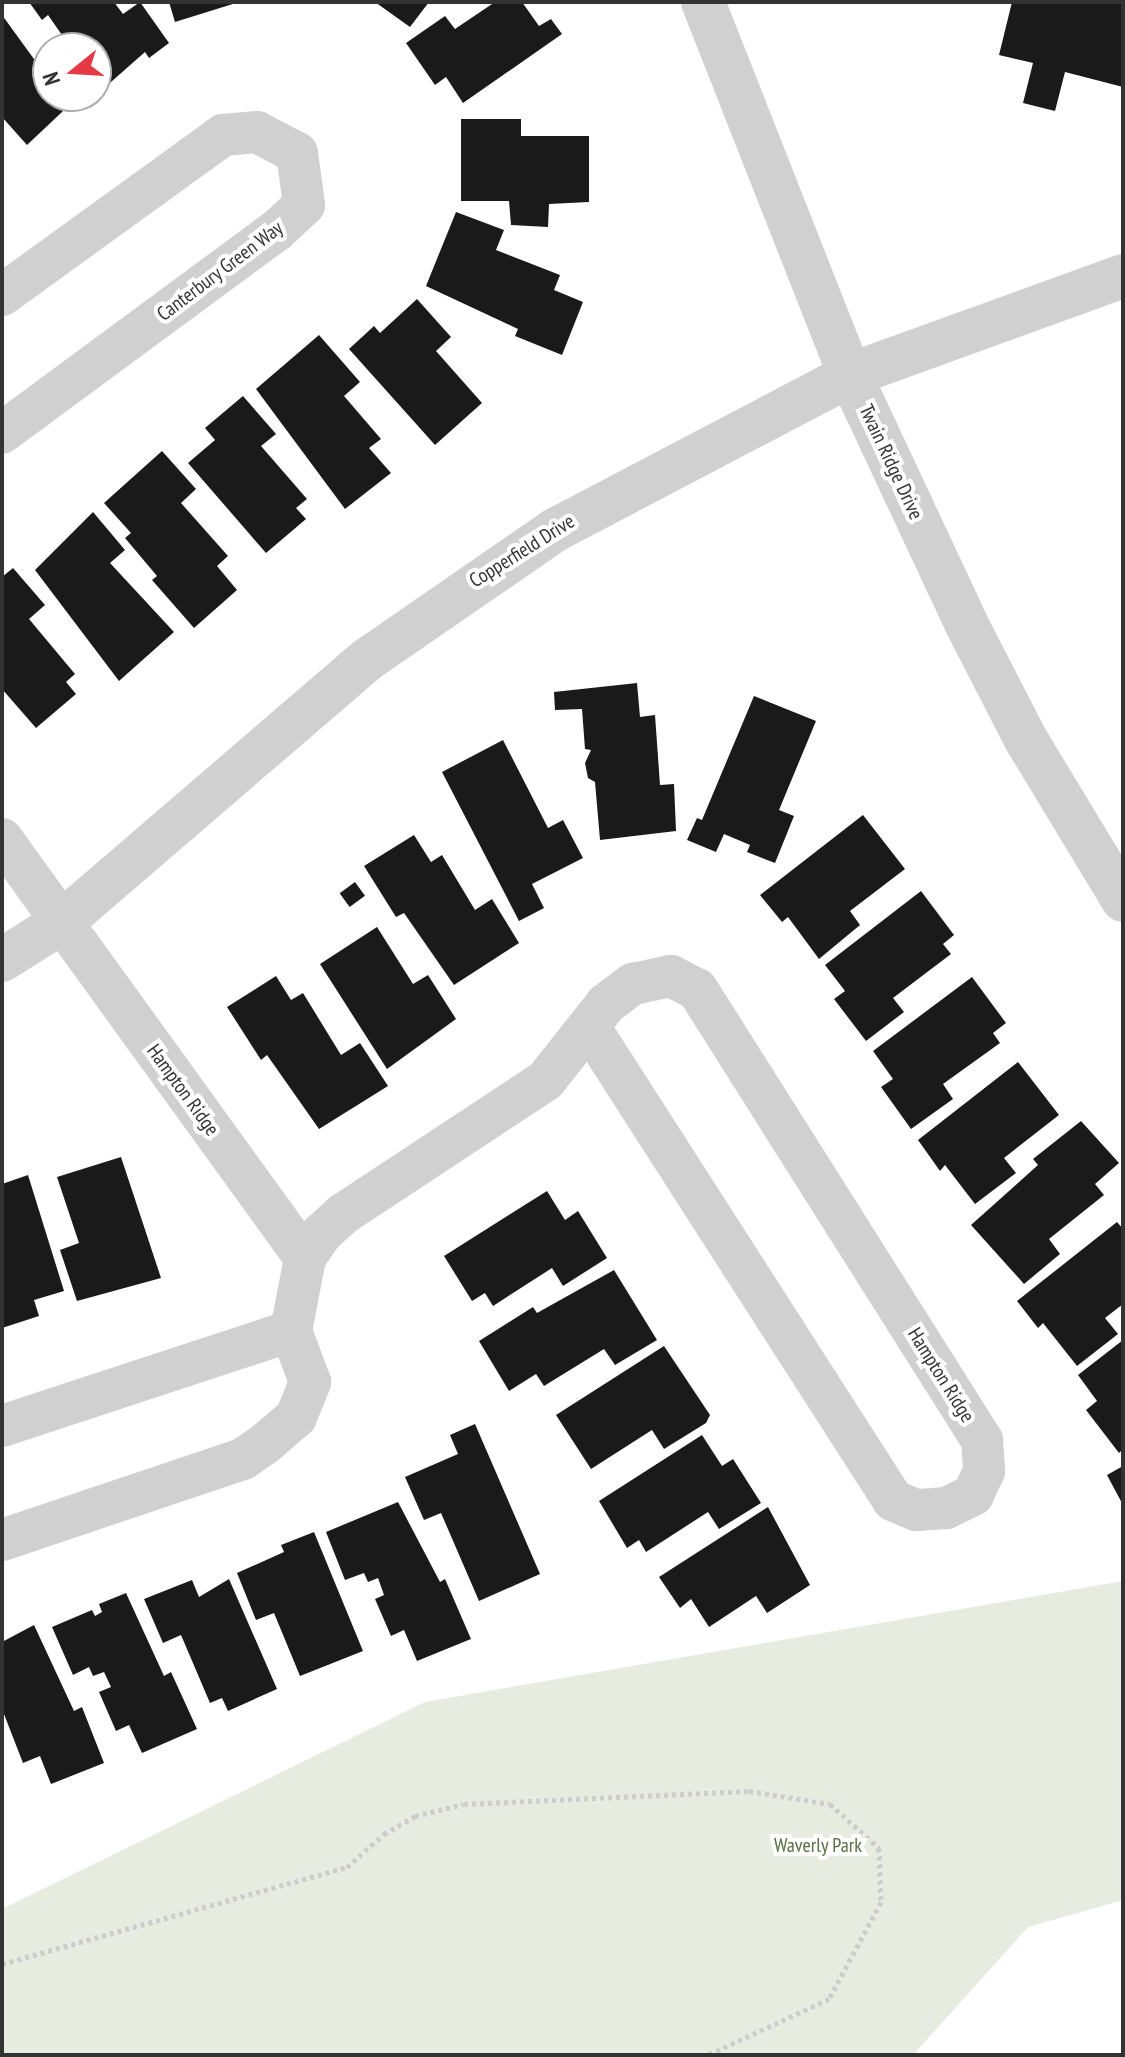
<!DOCTYPE html>
<style>
body{margin:0}
#map{position:relative;width:1125px;height:2057px;overflow:hidden;background:#fff;font-family:"PT Sans Narrow",sans-serif}
div>[style]{position:absolute}
.green>*{inset:0;background:#e6ecdf}
.building>*{inset:0;background:#1a1a1a;transform-origin:0 0}
.path>*{height:5px;margin-top:-2.5px;transform-origin:0;background:repeating-linear-gradient(90deg,#cdcdcd 0 4px,transparent 0 8px)}
.minor>*{height:42px;margin:-21px;padding:0 21px;transform-origin:21px;border-radius:21px;background:#d0d0d0}
.tertiary>*{height:44px;margin:-22px;padding:0 22px;transform-origin:22px;border-radius:22px;background:#d0d0d0}
span{translate:-50% -50%;white-space:nowrap;text-align:center;line-height:1.15;-webkit-text-stroke:8px #fff;paint-order:stroke}
.street-label{font-size:20px;color:#333}
.park-label{font-size:20px;color:#56703f}
.frame{position:absolute;inset:0;border:4px solid #333;pointer-events:none}
.north{position:absolute;left:32px;top:32px;width:80px;height:80px;box-sizing:border-box;background:#fff;border:2px solid #adadad;border-radius:50%;rotate:252deg;font-size:22px;font-weight:700;line-height:32px;text-align:center;color:#333}
.north::after{content:'';display:block;margin:auto;width:28px;height:36px;background:#e63946;clip-path:polygon(50% 0,100% 100%,50% 72%,0 100%)}
</style>
<div id="map">
<div class="green">
<div style="clip-path:polygon(1123px 1581px,1123px 1900px,1028px 1927px,913px 2055px,2px 2055px,2px 1909px,425px 1702px)"></div>
</div>
<div class="building">
<div style="clip-path:polygon(29px 2px,114px 2px,123px 14px,140px 2px,169px 43px,149px 58px,145px 52px,103px 89px,96px 80px,96px 48px,71px 48px,48px 15px,42px 20px)"></div>
<div style="clip-path:polygon(169px 2px,236px 2px,236px 3px,175px 22px)"></div>
<div style="clip-path:polygon(375px 2px,429px 2px,410px 27px)"></div>
<div style="clip-path:polygon(495px 2px,522px 2px,539px 26px,551px 19px,562px 34px,463px 103px,446px 77px,435px 85px,406px 43px,445px 16px,455px 29px)"></div>
<div style="clip-path:polygon(1012px 2px,1123px 2px,1123px 87px,1065px 72px,1055px 111px,1023px 103px,1033px 63px,999px 55px)"></div>
<div style="clip-path:polygon(2px 15px,39px 66px,48px 58px,48px 96px,79px 96px,27px 145px,2px 117px)"></div>
<div style="clip-path:polygon(461px 119px,521px 119px,521px 136px,589px 136px,589px 202px,549px 204px,548px 227px,511px 225px,509px 201px,461px 201px)"></div>
<div style="clip-path:polygon(456px 212px,504px 230px,496px 250px,560px 275px,554px 290px,583px 302px,562px 355px,515px 336px,518px 329px,426px 286px)"></div>
<div style="clip-path:polygon(417px 299px,451px 337px,436px 351px,482px 403px,435px 445px,349px 349px,374px 326px,380px 333px)"></div>
<div style="clip-path:polygon(319px 335px,360px 382px,344px 396px,381px 439px,369px 448px,391px 473px,345px 509px,256px 389px)"></div>
<div style="clip-path:polygon(243px 396px,276px 434px,261px 446px,307px 499px,296px 508px,306px 519px,266px 553px,188px 463px,215px 440px,205px 428px)"></div>
<div style="clip-path:polygon(162px 451px,196px 489px,181px 503px,228px 556px,217px 566px,237px 590px,194px 628px,152px 580px,157px 576px,125px 538px,131px 533px,104px 503px)"></div>
<div style="clip-path:polygon(93px 512px,125px 550px,110px 563px,174px 632px,119px 681px,35px 570px)"></div>
<div style="clip-path:polygon(13px 568px,45px 605px,29px 619px,75px 674px,66px 682px,76px 694px,36px 728px,2px 689px,2px 577px)"></div>
<div style="clip-path:polygon(637px 683px,640px 717px,655px 715px,660px 785px,674px 784px,676px 831px,600px 840px,595px 782px,588px 778px,585px 763px,591px 750px,585px 749px,582px 709px,555px 710px,554px 692px)"></div>
<div style="clip-path:polygon(754px 696px,816px 721px,779px 810px,794px 816px,775px 863px,747px 852px,750px 845px,724px 834px,716px 852px,687px 840px,697px 818px,702px 820px)"></div>
<div style="clip-path:polygon(503px 740px,548px 828px,563px 820px,583px 858px,532px 884px,544px 908px,519px 921px,442px 772px)"></div>
<div style="clip-path:polygon(863px 815px,905px 869px,850px 911px,860px 925px,819px 959px,788px 917px,782px 922px,760px 895px)"></div>
<div style="clip-path:polygon(414px 835px,431px 862px,442px 855px,475px 910px,492px 899px,519px 943px,454px 985px,404px 913px,396px 917px,364px 866px)"></div>
<div style="left:355px;top:882px;width:17px;height:19px;rotate:54deg"></div>
<div style="clip-path:polygon(921px 891px,954px 935px,943px 944px,951px 954px,893px 998px,904px 1012px,866px 1041px,834px 999px,845px 991px,825px 965px)"></div>
<div style="clip-path:polygon(377px 927px,413px 984px,428px 975px,456px 1019px,387px 1069px,320px 964px)"></div>
<div style="clip-path:polygon(276px 976px,291px 1000px,303px 993px,341px 1055px,360px 1043px,388px 1086px,319px 1129px,267px 1055px,261px 1060px,227px 1007px)"></div>
<div style="clip-path:polygon(972px 977px,1006px 1023px,993px 1033px,1000px 1043px,943px 1084px,953px 1099px,911px 1129px,881px 1087px,893px 1079px,873px 1051px)"></div>
<div style="clip-path:polygon(1018px 1062px,1059px 1115px,1004px 1158px,1016px 1173px,975px 1204px,945px 1165px,940px 1171px,918px 1140px)"></div>
<div style="clip-path:polygon(1081px 1121px,1119px 1163px,1095px 1184px,1104px 1195px,1049px 1239px,1060px 1254px,1024px 1284px,971px 1225px,1038px 1165px,1033px 1159px)"></div>
<div style="clip-path:polygon(121px 1157px,161px 1278px,77px 1301px,60px 1250px,79px 1243px,57px 1177px)"></div>
<div style="clip-path:polygon(28px 1175px,64px 1291px,34px 1300px,39px 1316px,2px 1328px,2px 1184px)"></div>
<div style="clip-path:polygon(547px 1191px,565px 1220px,578px 1211px,607px 1258px,563px 1286px,552px 1268px,493px 1306px,485px 1293px,472px 1301px,444px 1256px)"></div>
<div style="clip-path:polygon(1117px 1222px,1123px 1229px,1123px 1304px,1105px 1318px,1118px 1334px,1077px 1366px,1043px 1323px,1038px 1328px,1017px 1301px)"></div>
<div style="clip-path:polygon(614px 1270px,657px 1340px,615px 1365px,604px 1349px,544px 1386px,536px 1374px,509px 1391px,479px 1341px,533px 1307px,537px 1313px)"></div>
<div style="clip-path:polygon(1123px 1340px,1123px 1449px,1119px 1453px,1086px 1410px,1097px 1401px,1078px 1375px)"></div>
<div style="clip-path:polygon(664px 1346px,710px 1415px,706px 1423px,664px 1449px,652px 1430px,591px 1469px,556px 1415px)"></div>
<div style="clip-path:polygon(475px 1424px,540px 1574px,479px 1601px,441px 1513px,424px 1520px,405px 1477px,458px 1454px,450px 1435px)"></div>
<div style="clip-path:polygon(702px 1435px,722px 1466px,733px 1459px,761px 1503px,719px 1529px,708px 1512px,646px 1552px,639px 1540px,627px 1548px,599px 1501px)"></div>
<div style="clip-path:polygon(1123px 1466px,1123px 1505px,1107px 1475px)"></div>
<div style="clip-path:polygon(398px 1502px,440px 1582px,445px 1579px,471px 1639px,417px 1661px,404px 1630px,391px 1636px,375px 1599px,384px 1595px,378px 1578px,368px 1582px,364px 1573px,345px 1580px,326px 1532px)"></div>
<div style="clip-path:polygon(768px 1507px,810px 1585px,767px 1613px,756px 1596px,709px 1627px,691px 1599px,680px 1608px,659px 1577px)"></div>
<div style="clip-path:polygon(314px 1532px,363px 1651px,300px 1676px,274px 1613px,256px 1620px,237px 1573px,284px 1552px,281px 1545px)"></div>
<div style="clip-path:polygon(229px 1579px,277px 1689px,228px 1711px,222px 1698px,210px 1703px,181px 1635px,163px 1643px,144px 1599px,192px 1580px,199px 1597px)"></div>
<div style="clip-path:polygon(126px 1593px,164px 1676px,171px 1672px,197px 1729px,142px 1753px,129px 1725px,116px 1731px,99px 1692px,111px 1687px,104px 1672px,93px 1676px,89px 1667px,73px 1675px,52px 1627px,92px 1610px,95px 1616px,102px 1612px,99px 1604px)"></div>
<div style="clip-path:polygon(34px 1625px,74px 1711px,82px 1707px,104px 1763px,51px 1784px,40px 1756px,23px 1763px,2px 1709px,2px 1642px)"></div>
</div>
<div class="path">
<div style="left:2px;top:1964px;width:358px;rotate:-15.7deg"></div>
<div style="left:347px;top:1867px;width:50px;rotate:-41.7deg"></div>
<div style="left:384px;top:1834px;width:36px;rotate:-30deg"></div>
<div style="left:415px;top:1816px;width:50px;rotate:-13.8deg"></div>
<div style="left:464px;top:1804px;width:285px;rotate:-2.6deg"></div>
<div style="left:749px;top:1791px;width:82px;rotate:9.1deg"></div>
<div style="left:830px;top:1804px;width:66px;rotate:41.9deg"></div>
<div style="left:879px;top:1848px;width:54px;rotate:87.9deg"></div>
<div style="left:881px;top:1902px;width:110px;rotate:118.2deg"></div>
<div style="left:829px;top:1999px;width:134px;rotate:155.3deg"></div>
</div>
<div class="minor">
<div style="left:2px;top:295px;width:273px;rotate:-35.9deg"></div>
<div style="left:223px;top:135px;width:34px;rotate:-5deg"></div>
<div style="left:257px;top:132px;width:45px;rotate:27.7deg"></div>
<div style="left:297px;top:153px;width:52px;rotate:82.3deg"></div>
<div style="left:304px;top:205px;width:37px;rotate:137deg"></div>
<div style="left:277px;top:230px;width:342px;rotate:143.6deg"></div>
<div style="left:2px;top:839px;width:517px;rotate:54.13deg"></div>
<div style="left:2px;top:1426px;width:304px;rotate:-18.2deg"></div>
<div style="left:2px;top:1540px;width:254px;rotate:-18.6deg"></div>
<div style="left:243px;top:1459px;width:28px;rotate:-35deg"></div>
<div style="left:266px;top:1443px;width:40px;rotate:-41deg"></div>
<div style="left:296px;top:1417px;width:38px;rotate:-68deg"></div>
<div style="left:310px;top:1382px;width:54px;rotate:-110.4deg"></div>
<div style="left:291px;top:1331px;width:74px;rotate:-79.1deg"></div>
<div style="left:305px;top:1258px;width:29px;rotate:-56deg"></div>
<div style="left:321px;top:1234px;width:30px;rotate:-42deg"></div>
<div style="left:343px;top:1214px;width:242px;rotate:-33.4deg"></div>
<div style="left:545px;top:1081px;width:98px;rotate:-51.6deg"></div>
<div style="left:606px;top:1004px;width:34px;rotate:-37deg"></div>
<div style="left:633px;top:984px;width:39px;rotate:-12deg"></div>
<div style="left:671px;top:976px;width:29px;rotate:27deg"></div>
<div style="left:697px;top:989px;width:534px;rotate:57.71deg"></div>
<div style="left:982px;top:1440px;width:31px;rotate:86deg"></div>
<div style="left:984px;top:1471px;width:26px;rotate:115deg"></div>
<div style="left:973px;top:1495px;width:30px;rotate:154deg"></div>
<div style="left:946px;top:1508px;width:30px;rotate:176deg"></div>
<div style="left:916px;top:1510px;width:25px;rotate:-157deg"></div>
<div style="left:893px;top:1500px;width:561px;rotate:-122.7deg"></div>
</div>
<div class="tertiary">
<div style="left:703px;top:2px;width:401px;rotate:68.5deg"></div>
<div style="left:850px;top:375px;width:274px;rotate:64.9deg"></div>
<div style="left:966px;top:623px;width:129px;rotate:62.8deg"></div>
<div style="left:1025px;top:738px;width:189px;rotate:58.8deg"></div>
<div style="left:2px;top:960px;width:71px;rotate:-32.3deg"></div>
<div style="left:62px;top:922px;width:403px;rotate:-40.7deg"></div>
<div style="left:368px;top:659px;width:227px;rotate:-34.6deg"></div>
<div style="left:555px;top:530px;width:333px;rotate:-27.7deg"></div>
<div style="left:850px;top:375px;width:290px;rotate:-19.9deg"></div>
</div>
<div class="street-label">
<span style="left:220px;top:271px;rotate:-37deg">Canterbury Green Way</span>
<span style="left:891px;top:462px;rotate:65deg">Twain Ridge Drive</span>
<span style="left:522px;top:551px;rotate:-32deg">Copperfield Drive</span>
<span style="left:183px;top:1090px;rotate:54deg">Hampton Ridge</span>
<span style="left:941px;top:1375px;rotate:58deg">Hampton Ridge</span>
</div>
<div class="park-label">
<span style="left:818px;top:1845px">Waverly Park</span>
</div>
<div class="frame"></div>
<div class="north">N</div>
</div>
